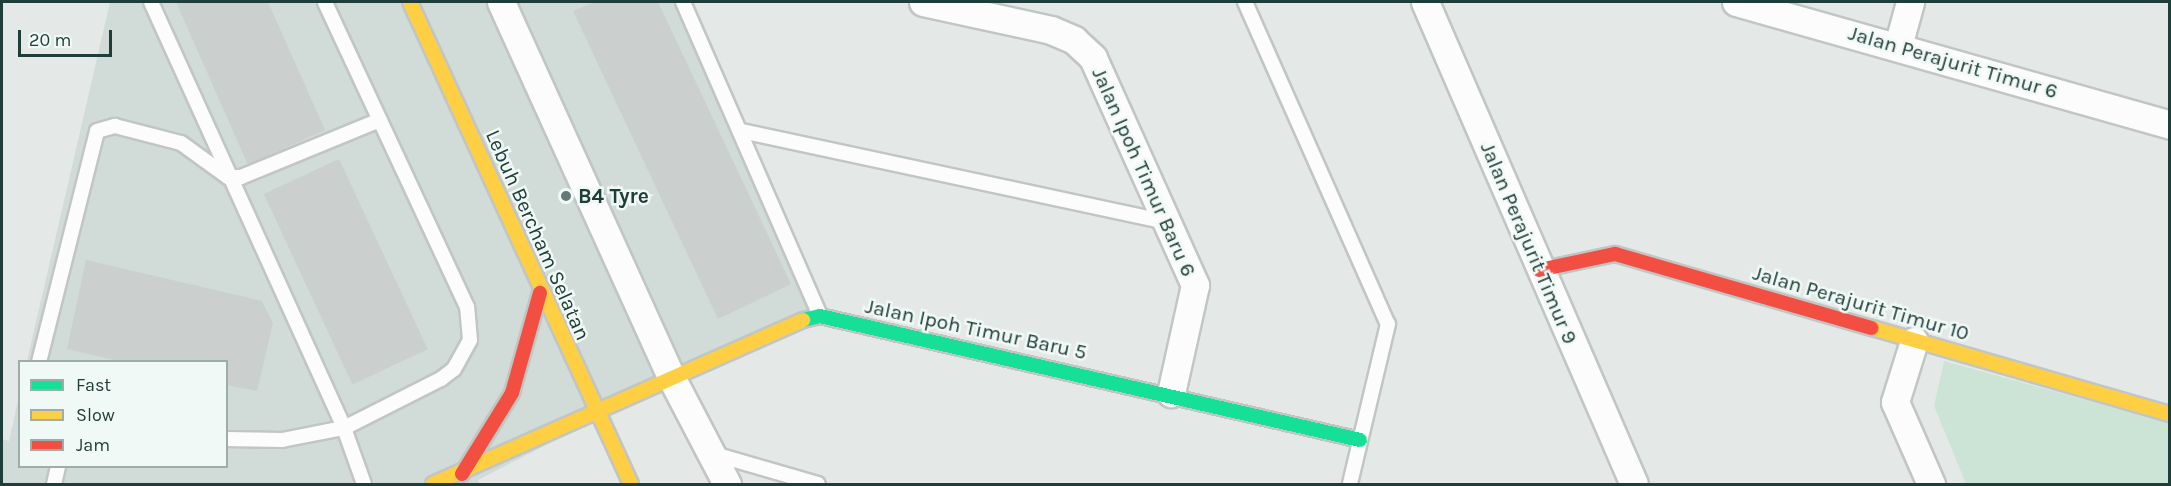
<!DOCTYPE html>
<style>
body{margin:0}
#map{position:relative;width:2171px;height:486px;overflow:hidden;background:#e4e9e7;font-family:Karla,sans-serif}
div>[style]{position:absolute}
.built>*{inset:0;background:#d1dbd7}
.green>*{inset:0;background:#cce4d5}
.building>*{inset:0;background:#cbd0cf;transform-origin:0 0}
.roads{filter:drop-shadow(2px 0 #c1c6c4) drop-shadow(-2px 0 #c1c6c4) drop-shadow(0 2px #c1c6c4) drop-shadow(0 -2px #c1c6c4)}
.lane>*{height:14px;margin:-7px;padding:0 7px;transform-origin:7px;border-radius:7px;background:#fbfcfb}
.street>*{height:27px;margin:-13.5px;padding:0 13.5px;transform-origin:13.5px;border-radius:13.5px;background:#fbfcfb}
.fast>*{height:14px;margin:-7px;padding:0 7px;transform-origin:7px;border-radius:7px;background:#16e098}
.slow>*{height:14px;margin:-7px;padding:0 7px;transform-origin:7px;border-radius:7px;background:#ffcf43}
.jam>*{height:14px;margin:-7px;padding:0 7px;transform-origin:7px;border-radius:7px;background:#f24e42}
.dots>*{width:16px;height:16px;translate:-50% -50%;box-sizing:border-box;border:3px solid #f1f9f6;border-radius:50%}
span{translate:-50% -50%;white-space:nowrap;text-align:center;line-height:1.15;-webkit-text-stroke:5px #f1f9f6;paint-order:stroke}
.street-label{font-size:21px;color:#203e39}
.poi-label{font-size:21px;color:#203e39;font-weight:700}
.left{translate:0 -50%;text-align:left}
.frame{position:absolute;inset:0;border:3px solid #203e39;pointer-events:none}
.legend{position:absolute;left:18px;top:360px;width:210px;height:108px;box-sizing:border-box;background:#f1f9f6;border:2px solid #9daeaa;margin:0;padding:8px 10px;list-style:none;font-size:18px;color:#203e39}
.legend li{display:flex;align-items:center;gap:12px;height:30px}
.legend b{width:30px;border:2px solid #9daeaa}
.scale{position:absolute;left:18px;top:30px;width:94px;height:27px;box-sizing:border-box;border:3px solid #203e39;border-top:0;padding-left:8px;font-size:18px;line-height:21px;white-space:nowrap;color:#203e39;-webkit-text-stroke:4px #f1f9f6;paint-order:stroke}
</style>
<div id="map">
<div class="built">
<div style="clip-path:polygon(110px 2px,676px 2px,813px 308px,478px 480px,480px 484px,2px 484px,2px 439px,9px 441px,19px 396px,20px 466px,226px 466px,226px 362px,27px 361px)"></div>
</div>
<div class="green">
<div style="clip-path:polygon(1944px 361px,2169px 423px,2169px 484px,1966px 484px,1934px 406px)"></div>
</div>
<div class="building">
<div style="clip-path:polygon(176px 2px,268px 2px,325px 130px,248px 165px)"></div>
<div style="clip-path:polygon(594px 2px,658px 2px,791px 284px,718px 319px,573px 11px)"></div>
<div style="left:339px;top:159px;width:210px;height:83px;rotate:65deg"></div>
<div style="clip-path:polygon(86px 260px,262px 301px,273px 323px,257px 391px,226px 385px,226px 362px,123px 362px,67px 349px)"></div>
</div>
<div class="roads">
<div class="lane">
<div style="left:151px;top:2px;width:468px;rotate:65.6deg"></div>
<div style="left:344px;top:428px;width:59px;rotate:70.3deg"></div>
<div style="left:683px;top:2px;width:343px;rotate:66.4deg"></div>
<div style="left:1245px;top:2px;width:352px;rotate:66.1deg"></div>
<div style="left:1388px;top:324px;width:164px;rotate:103.4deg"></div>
<div style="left:742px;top:131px;width:435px;rotate:12.1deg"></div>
<div style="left:39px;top:362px;width:238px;rotate:-75.9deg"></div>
<div style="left:97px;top:131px;width:19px;rotate:-16deg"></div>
<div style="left:115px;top:126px;width:68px;rotate:14.4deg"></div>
<div style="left:181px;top:143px;width:58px;rotate:35.9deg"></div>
<div style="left:228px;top:177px;width:13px"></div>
<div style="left:241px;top:177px;width:150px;rotate:-22.3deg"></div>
<div style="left:226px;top:439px;width:56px;rotate:1deg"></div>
<div style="left:282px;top:440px;width:63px;rotate:-11deg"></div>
<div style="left:344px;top:428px;width:109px;rotate:-26.8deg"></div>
<div style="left:441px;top:379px;width:16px;rotate:-38deg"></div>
<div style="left:454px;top:369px;width:33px;rotate:-61deg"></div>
<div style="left:470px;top:340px;width:33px;rotate:-95deg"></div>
<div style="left:467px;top:307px;width:336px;rotate:-115deg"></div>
<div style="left:714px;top:454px;width:108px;rotate:16.1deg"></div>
<div style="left:54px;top:484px;width:18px;rotate:-77deg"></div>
</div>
<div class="street">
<div style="left:501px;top:2px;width:409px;rotate:65.6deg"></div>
<div style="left:670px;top:375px;width:123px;rotate:62.4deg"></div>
<div style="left:923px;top:2px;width:131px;rotate:12.3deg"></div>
<div style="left:1051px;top:30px;width:25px;rotate:23deg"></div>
<div style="left:1074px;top:40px;width:26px;rotate:43deg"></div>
<div style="left:1093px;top:58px;width:249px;rotate:65.8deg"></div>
<div style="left:1195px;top:285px;width:111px;rotate:102.5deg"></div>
<div style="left:1425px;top:2px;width:525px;rotate:66.56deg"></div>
<div style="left:1736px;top:2px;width:451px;rotate:15.8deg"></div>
<div style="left:1898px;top:46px;width:46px;rotate:-74.7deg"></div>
<div style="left:1914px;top:341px;width:64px;rotate:107.3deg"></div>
<div style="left:1895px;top:402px;width:90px;rotate:66.3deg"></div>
</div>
<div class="fast">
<div style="left:803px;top:320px;width:17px;rotate:-13deg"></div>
<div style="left:820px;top:316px;width:554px;rotate:12.93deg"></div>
</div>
<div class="slow">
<div style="left:410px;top:2px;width:530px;rotate:65.37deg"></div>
<div style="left:1872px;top:328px;width:310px;rotate:16.1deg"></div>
<div style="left:433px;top:484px;width:405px;rotate:-23.9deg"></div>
</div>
<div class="jam">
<div style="left:1539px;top:270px;width:78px;rotate:-11.9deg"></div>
<div style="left:1615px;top:254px;width:267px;rotate:16.1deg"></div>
<div style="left:462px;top:474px;width:95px;rotate:-58.3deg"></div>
<div style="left:512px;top:393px;width:104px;rotate:-74.4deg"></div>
</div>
</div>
<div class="dots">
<div style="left:566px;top:196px;background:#657a76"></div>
</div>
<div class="street-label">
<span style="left:1953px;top:62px;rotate:16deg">Jalan Perajurit Timur 6</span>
<span style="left:1144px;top:172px;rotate:66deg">Jalan Ipoh Timur Baru 6</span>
<span style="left:538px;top:235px;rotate:66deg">Lebuh Bercham Selatan</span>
<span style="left:1529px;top:243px;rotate:67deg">Jalan Perajurit Timur 9</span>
<span style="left:1861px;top:303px;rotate:16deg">Jalan Perajurit Timur 10</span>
<span style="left:976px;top:329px;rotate:12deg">Jalan Ipoh Timur Baru 5</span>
</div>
<div class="poi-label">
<span class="left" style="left:578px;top:196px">B4 Tyre</span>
</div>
<div class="frame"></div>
<ul class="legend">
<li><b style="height:8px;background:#16e098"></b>Fast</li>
<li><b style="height:8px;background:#ffcf43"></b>Slow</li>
<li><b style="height:8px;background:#f24e42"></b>Jam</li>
</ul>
<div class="scale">20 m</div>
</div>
